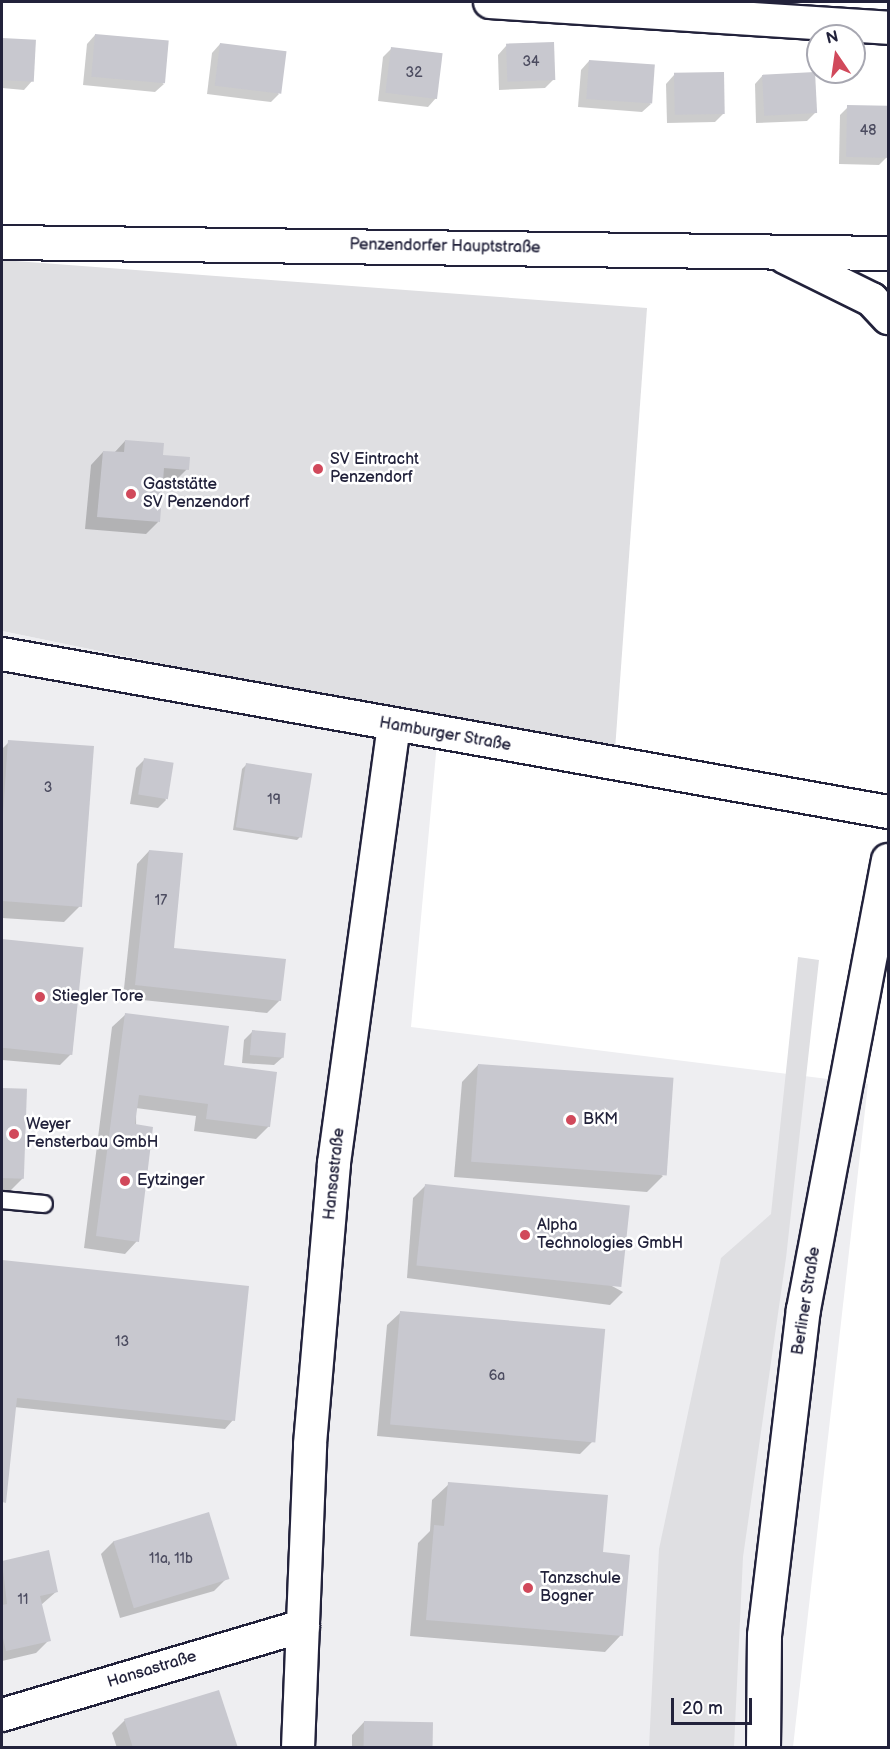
<!DOCTYPE html>
<meta charset="utf-8">
<style>
body{margin:0}
#map{position:relative;width:890px;height:1749px;overflow:hidden;background:#fff;font-family:"Balsamiq Sans",sans-serif}
div>[style]{position:absolute}
.built>*{inset:0;background:#eeeef1}
.green>*{inset:0;background:#dfdfe2}
.shadow>*{inset:0;background:#0003}
.building>*{inset:0;background:#c8c8cf;transform-origin:0 0}
.roads{filter:drop-shadow(2px 0 #22223b) drop-shadow(-2px 0 #22223b) drop-shadow(0 2px #22223b) drop-shadow(0 -2px #22223b)}
.lane>*{height:16px;margin:-8px;padding:0 8px;transform-origin:8px;border-radius:8px;background:#fff}
.street>*{height:32px;margin:-16px;padding:0 16px;transform-origin:16px;border-radius:16px;background:#fff}
.secondary>*{height:33px;margin:-16.5px;padding:0 16.5px;transform-origin:16.5px;border-radius:16.5px;background:#fff}
.dots>*{width:16px;height:16px;translate:-50% -50%;box-sizing:border-box;border:3px solid #fff;border-radius:50%}
span{translate:-50% -50%;white-space:nowrap;text-align:center;line-height:1.15;-webkit-text-stroke:5px #fff;paint-order:stroke}
.number-label{font-size:14px;color:#4c4c60}
.number-label span{-webkit-text-stroke-width:0}
.street-label{font-size:16px;color:#22223b}
.poi-label{font-size:16px;color:#22223b}
.left{translate:0 -50%;text-align:left}
.frame{position:absolute;inset:0;border:3px solid #22223b;pointer-events:none}
.north{position:absolute;left:806px;top:24px;width:60px;height:60px;box-sizing:border-box;background:#fff;border:2px solid #a7a7b1;border-radius:50%;rotate:347deg;font-size:16px;font-weight:700;line-height:24px;text-align:center;color:#22223b}
.north::after{content:'';display:block;margin:auto;width:21px;height:27px;background:#d1495b;clip-path:polygon(50% 0,100% 100%,50% 72%,0 100%)}
.scale{position:absolute;left:671px;top:1698px;width:81px;height:27px;box-sizing:border-box;border:3px solid #22223b;border-top:0;padding-left:8px;font-size:18px;line-height:21px;white-space:nowrap;color:#22223b;-webkit-text-stroke:4px #fff;paint-order:stroke}
</style>
<div id="map">
<div class="built">
<div style="clip-path:polygon(2px 631px,439px 721px,411px 1027px,868px 1084px,793px 1747px,2px 1747px)"></div>
</div>
<div class="green">
<div style="clip-path:polygon(2px 260px,647px 308px,615px 750px,439px 721px,2px 631px)"></div>
<div style="clip-path:polygon(798px 957px,819px 960px,786px 1258px,743px 1557px,734px 1747px,649px 1747px,659px 1549px,721px 1258px,771px 1214px)"></div>
</div>
<div class="shadow">
<div style="clip-path:polygon(95px 35px,164px 84px,155px 92px,83px 85px,87px 44px)"></div>
<div style="clip-path:polygon(2px 40px,35px 42px,32px 81px,24px 90px,2px 88px)"></div>
<div style="clip-path:polygon(220px 44px,279px 94px,271px 102px,207px 94px,212px 53px)"></div>
<div style="clip-path:polygon(506px 46px,554px 79px,545px 88px,499px 90px,498px 55px)"></div>
<div style="clip-path:polygon(391px 49px,436px 98px,428px 107px,378px 101px,383px 57px)"></div>
<div style="clip-path:polygon(589px 61px,651px 104px,642px 112px,578px 107px,581px 70px)"></div>
<div style="clip-path:polygon(674px 75px,724px 113px,715px 122px,667px 123px,666px 84px)"></div>
<div style="clip-path:polygon(763px 75px,815px 113px,807px 121px,756px 123px,755px 84px)"></div>
<div style="clip-path:polygon(848px 107px,887px 157px,879px 165px,839px 164px,840px 115px)"></div>
<div style="clip-path:polygon(125px 441px,187px 469px,174px 482px,162px 481px,158px 522px,146px 534px,85px 529px,91px 465px,103px 452px,114px 453px)"></div>
<div style="clip-path:polygon(9px 742px,80px 906px,64px 922px,2px 918px,2px 749px)"></div>
<div style="clip-path:polygon(145px 759px,166px 800px,158px 808px,130px 804px,136px 768px)"></div>
<div style="clip-path:polygon(246px 765px,301px 836px,297px 840px,233px 830px,242px 769px)"></div>
<div style="clip-path:polygon(149px 851px,172px 949px,280px 1000px,267px 1013px,123px 998px,137px 864px)"></div>
<div style="clip-path:polygon(2px 941px,82px 948px,72px 1053px,60px 1065px,2px 1060px)"></div>
<div style="clip-path:polygon(125px 1015px,222px 1066px,269px 1126px,256px 1139px,194px 1131px,196px 1116px,136px 1108px,137px 1241px,125px 1254px,84px 1248px,112px 1027px)"></div>
<div style="clip-path:polygon(252px 1032px,283px 1057px,274px 1065px,242px 1063px,244px 1040px)"></div>
<div style="clip-path:polygon(478px 1065px,663px 1176px,647px 1192px,454px 1177px,462px 1082px)"></div>
<div style="clip-path:polygon(2px 1090px,26px 1091px,23px 1178px,6px 1195px,2px 1195px)"></div>
<div style="clip-path:polygon(426px 1185px,623px 1292px,610px 1305px,407px 1278px,413px 1198px)"></div>
<div style="clip-path:polygon(2px 1262px,248px 1287px,233px 1420px,225px 1429px,14px 1407px,2px 1505px)"></div>
<div style="clip-path:polygon(400px 1313px,593px 1441px,580px 1454px,377px 1436px,387px 1325px)"></div>
<div style="clip-path:polygon(449px 1484px,601px 1554px,621px 1635px,605px 1652px,410px 1636px,418px 1543px,430px 1531px,432px 1500px)"></div>
<div style="clip-path:polygon(114px 1541px,227px 1578px,214px 1591px,120px 1618px,101px 1554px)"></div>
<div style="clip-path:polygon(48px 1552px,57px 1591px,41px 1605px,49px 1640px,36px 1653px,2px 1661px,2px 1563px)"></div>
<div style="clip-path:polygon(125px 1720px,236px 1748px,117px 1748px,112px 1733px)"></div>
<div style="clip-path:polygon(364px 1722px,431px 1748px,352px 1748px,352px 1735px)"></div>
</div>
<div class="building">
<div style="left:95px;top:34px;width:74px;height:43px;rotate:5deg"></div>
<div style="left:2px;top:38px;width:34px;height:42px;rotate:3deg"></div>
<div style="left:554px;top:42px;width:38px;height:48px;rotate:88deg"></div>
<div style="left:220px;top:43px;width:67px;height:43px;rotate:7deg"></div>
<div style="left:391px;top:47px;width:52px;height:46px;rotate:7deg"></div>
<div style="left:589px;top:60px;width:66px;height:39px;rotate:4deg"></div>
<div style="left:724px;top:72px;width:42px;height:50px;rotate:89deg"></div>
<div style="left:815px;top:72px;width:41px;height:53px;rotate:87deg"></div>
<div style="left:847px;top:105px;width:41px;height:52px;rotate:1deg"></div>
<div style="clip-path:polygon(125px 440px,164px 443px,163px 455px,190px 457px,189px 470px,164px 468px,160px 522px,97px 517px,103px 451px,124px 452px)"></div>
<div style="clip-path:polygon(8px 740px,94px 746px,82px 907px,2px 901px,2px 830px)"></div>
<div style="left:144px;top:758px;width:30px;height:37px;rotate:9deg"></div>
<div style="left:246px;top:763px;width:67px;height:65px;rotate:9deg"></div>
<div style="clip-path:polygon(149px 850px,183px 853px,174px 948px,286px 959px,281px 1001px,135px 985px)"></div>
<div style="left:2px;top:939px;width:82px;height:108px;rotate:6deg"></div>
<div style="clip-path:polygon(125px 1013px,229px 1026px,224px 1065px,277px 1072px,270px 1127px,206px 1119px,208px 1104px,139px 1095px,135px 1124px,153px 1127px,139px 1242px,96px 1236px)"></div>
<div style="left:252px;top:1030px;width:34px;height:25px;rotate:5deg"></div>
<div style="left:478px;top:1064px;width:196px;height:98px;rotate:4deg"></div>
<div style="left:2px;top:1088px;width:25px;height:90px;rotate:2deg"></div>
<div style="left:425px;top:1184px;width:206px;height:82px;rotate:6deg"></div>
<div style="clip-path:polygon(2px 1260px,249px 1286px,235px 1421px,17px 1398px,6px 1503px,2px 1502px)"></div>
<div style="left:400px;top:1311px;width:206px;height:114px;rotate:5deg"></div>
<div style="clip-path:polygon(448px 1482px,608px 1495px,603px 1552px,630px 1555px,623px 1636px,426px 1620px,434px 1525px,444px 1526px)"></div>
<div style="left:209px;top:1512px;width:70px;height:100px;rotate:73deg"></div>
<div style="clip-path:polygon(49px 1550px,58px 1592px,40px 1596px,51px 1641px,6px 1651px,2px 1634px,2px 1605px,7px 1604px,2px 1561px)"></div>
<div style="clip-path:polygon(219px 1690px,238px 1748px,133px 1748px,124px 1719px)"></div>
<div style="left:364px;top:1721px;width:69px;height:27px;rotate:1deg"></div>
</div>
<div class="roads">
<div class="lane">
<div style="left:2px;top:1200px;width:42px;rotate:5.4deg"></div>
</div>
<div class="street">
<div style="left:490px;top:2px;width:399px;rotate:3.7deg"></div>
<div style="left:2px;top:654px;width:900px;rotate:10.11deg"></div>
<div style="left:2px;top:1715px;width:314px;rotate:-16.5deg"></div>
<div style="left:298px;top:1748px;width:304px;rotate:-87.7deg"></div>
<div style="left:310px;top:1444px;width:282px;rotate:-85.1deg"></div>
<div style="left:334px;top:1163px;width:441px;rotate:-82.2deg"></div>
</div>
<div class="secondary">
<div style="left:2px;top:242px;width:886px;rotate:0.71deg"></div>
<div style="left:784px;top:256px;width:97px;rotate:26.3deg"></div>
<div style="left:871px;top:299px;width:25px;rotate:47deg"></div>
<div style="left:763px;top:1748px;width:113px;rotate:-89.5deg"></div>
<div style="left:764px;top:1635px;width:328px;rotate:-83.2deg"></div>
<div style="left:803px;top:1309px;width:457px;rotate:-79.3deg"></div>
</div>
</div>
<div class="dots">
<div style="left:318px;top:469px;background:#d1495b"></div>
<div style="left:131px;top:494px;background:#d1495b"></div>
<div style="left:40px;top:997px;background:#d1495b"></div>
<div style="left:571px;top:1120px;background:#d1495b"></div>
<div style="left:14px;top:1134px;background:#d1495b"></div>
<div style="left:125px;top:1181px;background:#d1495b"></div>
<div style="left:525px;top:1235px;background:#d1495b"></div>
<div style="left:528px;top:1588px;background:#d1495b"></div>
</div>
<div class="number-label">
<span style="left:531px;top:62px">34</span>
<span style="left:414px;top:73px">32</span>
<span style="left:868px;top:131px">48</span>
<span style="left:48px;top:788px">3</span>
<span style="left:274px;top:800px">19</span>
<span style="left:161px;top:901px">17</span>
<span style="left:122px;top:1342px">13</span>
<span style="left:497px;top:1376px">6a</span>
<span style="left:171px;top:1559px">11a, 11b</span>
<span style="left:23px;top:1600px">11</span>
</div>
<div class="street-label">
<span style="left:445px;top:247px;rotate:1deg">Penzendorfer Hauptstraße</span>
<span style="left:445px;top:735px;rotate:10deg">Hamburger Straße</span>
<span style="left:335px;top:1174px;rotate:-84deg">Hansastraße</span>
<span style="left:807px;top:1301px;rotate:-81deg">Berliner Straße</span>
<span style="left:152px;top:1670px;rotate:-17deg">Hansastraße</span>
</div>
<div class="poi-label">
<span class="left" style="left:330px;top:469px">SV Eintracht<br>Penzendorf</span>
<span class="left" style="left:143px;top:494px">Gaststätte<br>SV Penzendorf</span>
<span class="left" style="left:52px;top:997px">Stiegler Tore</span>
<span class="left" style="left:583px;top:1120px">BKM</span>
<span class="left" style="left:26px;top:1134px">Weyer<br>Fensterbau GmbH</span>
<span class="left" style="left:137px;top:1181px">Eytzinger</span>
<span class="left" style="left:537px;top:1235px">Alpha<br>Technologies GmbH</span>
<span class="left" style="left:540px;top:1588px">Tanzschule<br>Bogner</span>
</div>
<div class="frame"></div>
<div class="north">N</div>
<div class="scale">20 m</div>
</div>
